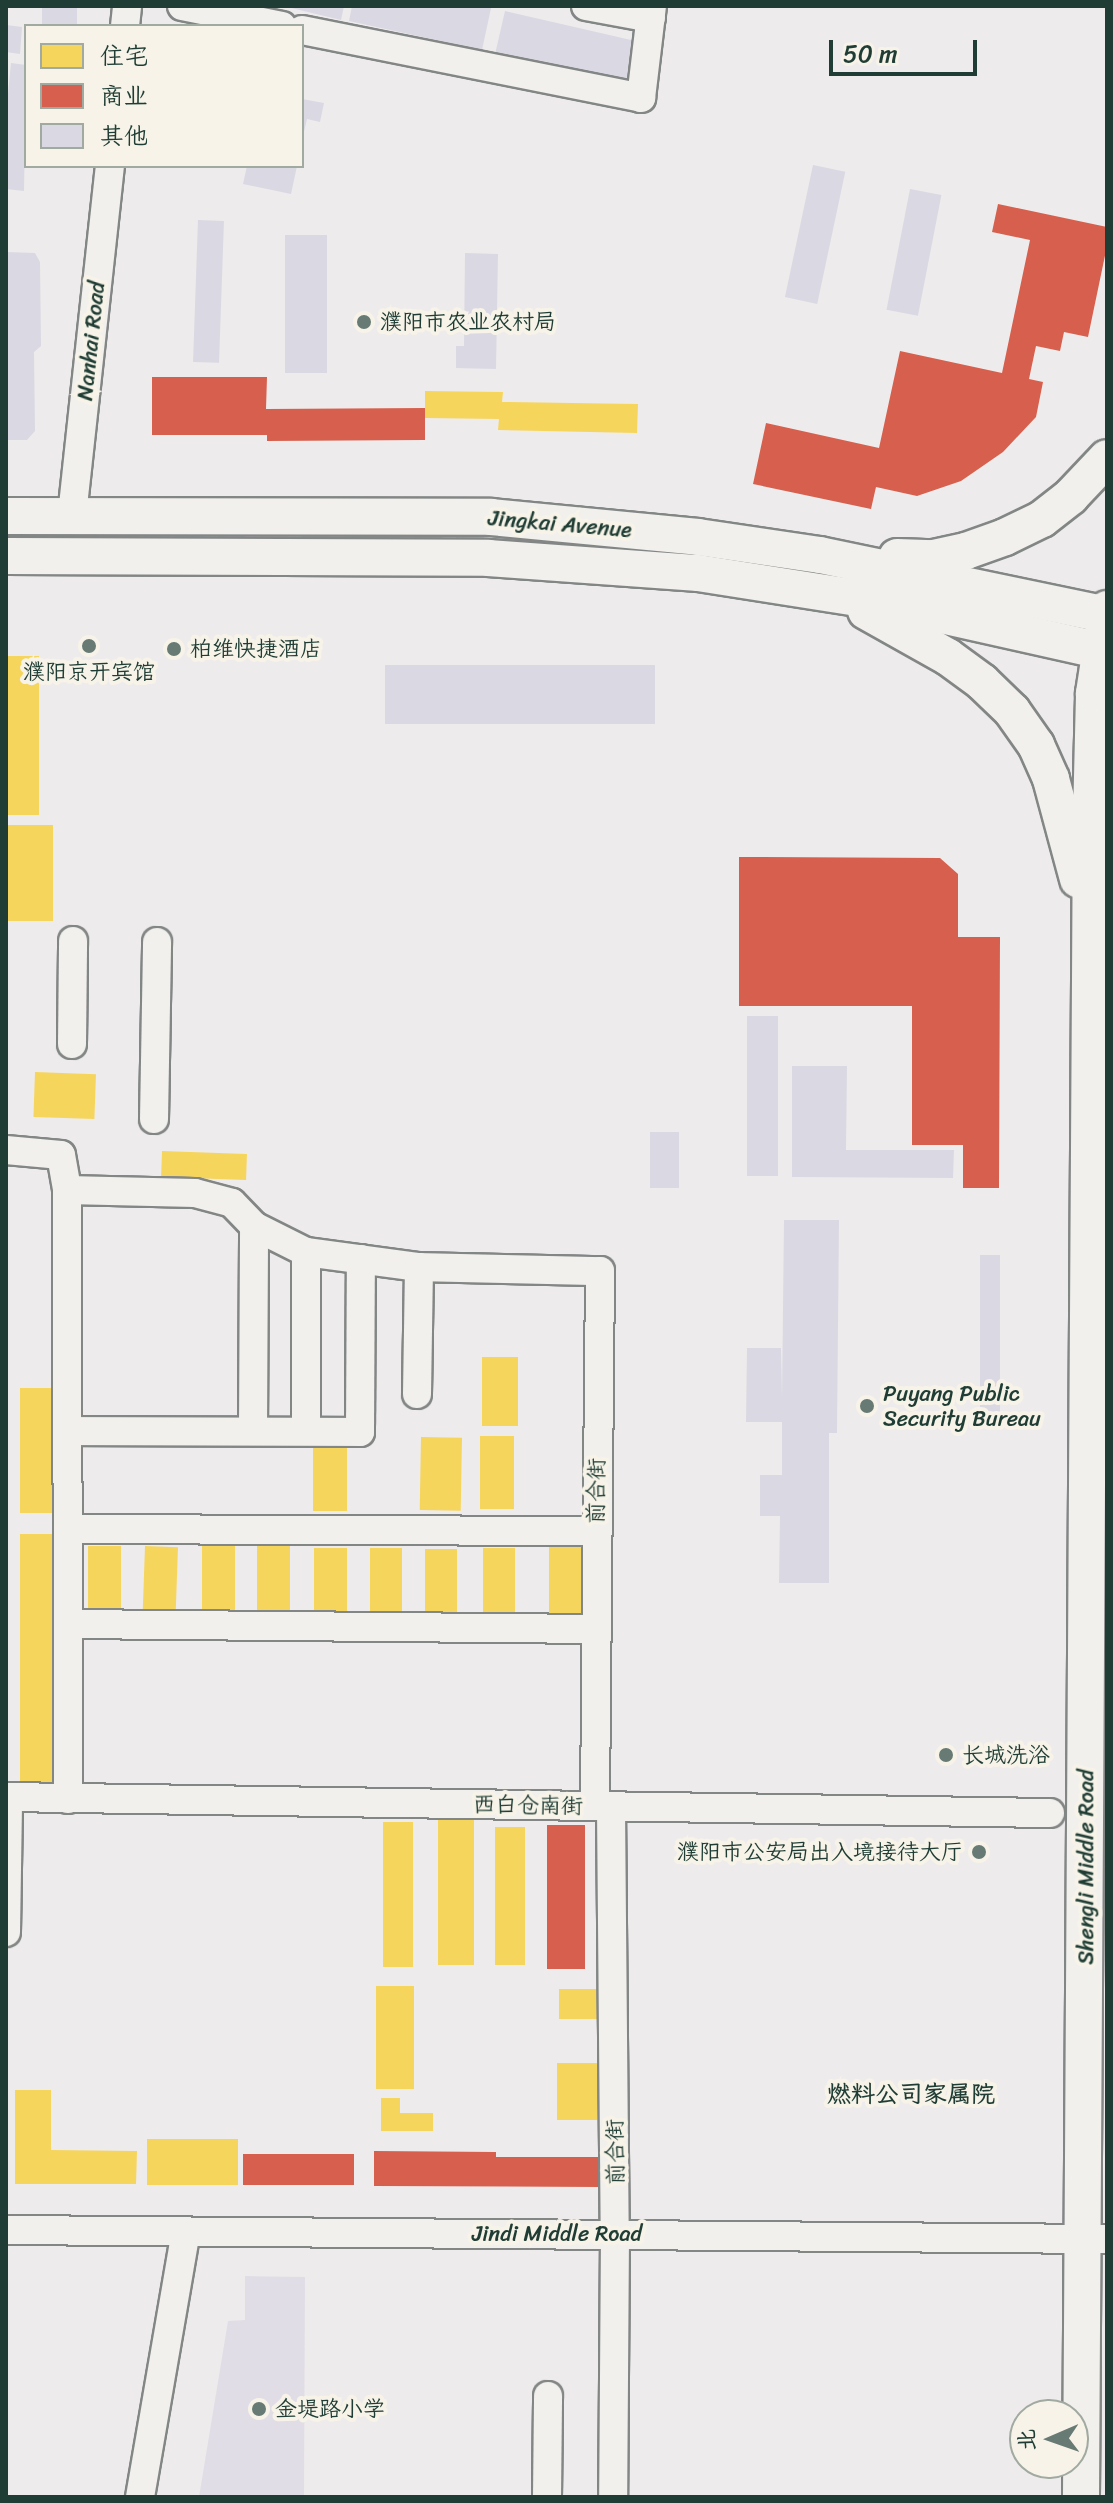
<!DOCTYPE html>
<meta charset="utf-8">
<style>
body{margin:0}
#map{position:relative;width:1113px;height:2503px;overflow:hidden;background:#eeebec;font-family:Sriracha,"LXGW WenKai TC",sans-serif}
div>[style]{position:absolute}
.built>*{inset:0;background:#e1dde6}
.homes>*{inset:0;background:#f6d55c;transform-origin:0 0}
.shops>*{inset:0;background:#d6604d;transform-origin:0 0}
.building>*{inset:0;background:#dad8e2;transform-origin:0 0}
.minor-tunnel>*{height:28px;margin-top:-14px;transform-origin:0;background:repeating-linear-gradient(90deg,#c5c8c7 0 28px,transparent 0 42px)}
.roads{filter:drop-shadow(2px 0 #828685) drop-shadow(-2px 0 #828685) drop-shadow(0 2px #828685) drop-shadow(0 -2px #828685)}
.minor>*{height:28px;margin:-14px;padding:0 14px;transform-origin:14px;border-radius:14px;background:#f1f0ed}
.major>*{height:36px;margin:-18px;padding:0 18px;transform-origin:18px;border-radius:18px;background:#f1f0ed}
.dots>*{width:22px;height:22px;translate:-50% -50%;box-sizing:border-box;border:4px solid #f7f3e8;border-radius:50%}
span{translate:-50% -50%;white-space:nowrap;text-align:center;line-height:1.15;-webkit-text-stroke:8px #f7f3e8;paint-order:stroke}
.poi-label{font-size:22px;color:#1f3d34}
.left{translate:0 -50%;text-align:left}
.right{translate:-100% -50%;text-align:right}
.street-label{font-size:22px;color:#1f3d34}
.neighbourhood-label{font-size:24px;color:#1f3d34;font-weight:700}
.frame{position:absolute;inset:0;border:8px solid #1f3d34;pointer-events:none}
.legend{position:absolute;left:24px;top:24px;width:280px;height:144px;box-sizing:border-box;background:#f7f3e8;border:2px solid #a1aaa0;margin:0;padding:10px 14px;list-style:none;font-size:24px;color:#1f3d34}
.legend li{display:flex;align-items:center;gap:16px;height:40px}
.legend b{width:40px;border:2px solid #a1aaa0}
.north{position:absolute;left:1009px;top:2399px;width:80px;height:80px;box-sizing:border-box;background:#f7f3e8;border:2px solid #a1aaa0;border-radius:50%;rotate:268deg;font-size:22px;font-weight:700;line-height:32px;text-align:center;color:#1f3d34}
.north::after{content:'';display:block;margin:auto;width:28px;height:36px;background:#677a74;clip-path:polygon(50% 0,100% 100%,50% 72%,0 100%)}
.scale{position:absolute;left:829px;top:40px;width:148px;height:36px;box-sizing:border-box;border:4px solid #1f3d34;border-top:0;padding-left:10px;font-size:24px;line-height:28px;white-space:nowrap;color:#1f3d34;-webkit-text-stroke:6px #f7f3e8;paint-order:stroke}
</style>
<div id="map">
<div class="built">
<div style="clip-path:polygon(245px 2276px,305px 2277px,304px 2497px,199px 2497px,228px 2321px,245px 2320px)"></div>
</div>
<div class="homes">
<div style="clip-path:polygon(425px 391px,503px 392px,502px 402px,638px 404px,637px 433px,498px 430px,499px 419px,425px 418px)"></div>
<div style="left:7px;top:656px;width:32px;height:159px"></div>
<div style="left:6px;top:825px;width:47px;height:96px"></div>
<div style="left:35px;top:1072px;width:61px;height:45px;rotate:2deg"></div>
<div style="left:162px;top:1151px;width:85px;height:26px;rotate:2deg"></div>
<div style="left:482px;top:1357px;width:36px;height:69px"></div>
<div style="left:20px;top:1388px;width:35px;height:125px"></div>
<div style="left:313px;top:1434px;width:34px;height:77px"></div>
<div style="left:480px;top:1436px;width:34px;height:73px"></div>
<div style="left:421px;top:1437px;width:41px;height:73px;rotate:1deg"></div>
<div style="left:20px;top:1534px;width:36px;height:249px"></div>
<div style="left:88px;top:1546px;width:33px;height:69px"></div>
<div style="left:145px;top:1546px;width:33px;height:70px;rotate:2deg"></div>
<div style="left:202px;top:1546px;width:33px;height:69px"></div>
<div style="left:257px;top:1546px;width:33px;height:69px"></div>
<div style="left:582px;top:1547px;width:70px;height:33px;rotate:90deg"></div>
<div style="left:314px;top:1548px;width:33px;height:70px"></div>
<div style="left:370px;top:1548px;width:32px;height:69px"></div>
<div style="left:483px;top:1548px;width:32px;height:69px"></div>
<div style="left:425px;top:1549px;width:32px;height:69px"></div>
<div style="left:438px;top:1820px;width:36px;height:145px"></div>
<div style="left:383px;top:1822px;width:30px;height:145px"></div>
<div style="left:495px;top:1827px;width:30px;height:138px"></div>
<div style="left:376px;top:1986px;width:38px;height:103px"></div>
<div style="left:559px;top:1989px;width:46px;height:30px"></div>
<div style="left:557px;top:2063px;width:40px;height:57px"></div>
<div style="clip-path:polygon(15px 2090px,51px 2090px,51px 2150px,137px 2151px,136px 2184px,15px 2184px)"></div>
<div style="clip-path:polygon(381px 2098px,400px 2098px,400px 2113px,433px 2113px,433px 2131px,381px 2131px)"></div>
<div style="left:147px;top:2139px;width:91px;height:46px"></div>
</div>
<div class="shops">
<div style="clip-path:polygon(998px 204px,1107px 227px,1107px 246px,1088px 337px,1064px 332px,1060px 351px,1036px 346px,1029px 379px,1043px 382px,1036px 417px,1003px 452px,961px 481px,917px 496px,876px 487px,871px 509px,753px 484px,766px 423px,879px 448px,900px 351px,1002px 373px,1030px 240px,992px 232px)"></div>
<div style="clip-path:polygon(152px 377px,267px 377px,266px 409px,425px 408px,425px 440px,267px 441px,267px 435px,152px 435px)"></div>
<div style="clip-path:polygon(739px 857px,940px 858px,958px 874px,958px 937px,1000px 937px,999px 1188px,963px 1188px,963px 1145px,912px 1145px,912px 1006px,739px 1006px)"></div>
<div style="left:547px;top:1825px;width:38px;height:144px"></div>
<div style="clip-path:polygon(374px 2151px,496px 2152px,496px 2157px,600px 2157px,600px 2187px,374px 2186px)"></div>
<div style="left:243px;top:2154px;width:111px;height:31px"></div>
</div>
<div class="building">
<div style="left:42px;top:6px;width:35px;height:20px"></div>
<div style="clip-path:polygon(283px 6px,344px 6px,341px 20px)"></div>
<div style="clip-path:polygon(352px 6px,481px 6px,491px 8px,482px 50px,349px 21px)"></div>
<div style="left:505px;top:11px;width:135px;height:43px;rotate:13deg"></div>
<div style="clip-path:polygon(6px 25px,22px 27px,20px 54px,6px 52px)"></div>
<div style="clip-path:polygon(11px 63px,26px 65px,24px 191px,6px 189px,6px 114px)"></div>
<div style="clip-path:polygon(302px 99px,324px 103px,320px 122px,307px 119px,303px 136px)"></div>
<div style="left:813px;top:165px;width:33px;height:135px;rotate:12deg"></div>
<div style="clip-path:polygon(247px 166px,297px 166px,291px 194px,243px 184px)"></div>
<div style="left:910px;top:189px;width:32px;height:123px;rotate:11deg"></div>
<div style="left:198px;top:220px;width:26px;height:142px;rotate:2deg"></div>
<div style="left:285px;top:235px;width:42px;height:138px"></div>
<div style="clip-path:polygon(6px 252px,35px 253px,40px 262px,41px 346px,34px 352px,35px 431px,27px 440px,6px 440px)"></div>
<div style="clip-path:polygon(465px 253px,498px 254px,496px 369px,456px 368px,456px 346px,464px 346px)"></div>
<div style="left:655px;top:665px;width:59px;height:270px;rotate:90deg"></div>
<div style="left:747px;top:1016px;width:31px;height:160px"></div>
<div style="clip-path:polygon(792px 1066px,847px 1066px,846px 1150px,954px 1150px,953px 1178px,792px 1177px)"></div>
<div style="left:650px;top:1132px;width:29px;height:56px"></div>
<div style="clip-path:polygon(784px 1220px,839px 1220px,837px 1433px,829px 1433px,829px 1583px,779px 1583px,780px 1516px,760px 1516px,760px 1475px,782px 1475px,782px 1422px,746px 1422px,747px 1348px,781px 1348px,782px 1398px)"></div>
<div style="left:980px;top:1255px;width:20px;height:166px"></div>
</div>
<div class="minor-tunnel">
<div style="left:176px;top:539px;width:196px;rotate:-1.5deg"></div>
<div style="left:372px;top:534px;width:163px;rotate:2.1deg"></div>
<div style="left:535px;top:540px;width:100px;rotate:5.1deg"></div>
</div>
<div class="roads">
<div class="minor">
<div style="left:182px;top:6px;width:102px;rotate:11.3deg"></div>
<div style="left:586px;top:6px;width:66px;rotate:10.5deg"></div>
<div style="left:125px;top:26px;width:20px;rotate:-84deg"></div>
<div style="left:302px;top:30px;width:346px;rotate:11.3deg"></div>
<div style="left:641px;top:98px;width:93px;rotate:-83.2deg"></div>
<div style="left:72px;top:515px;width:351px;rotate:-83.8deg"></div>
<div style="left:72px;top:1044px;width:103px;rotate:-89.4deg"></div>
<div style="left:154px;top:1119px;width:177px;rotate:-89deg"></div>
<div style="left:6px;top:1150px;width:55px;rotate:5.2deg"></div>
<div style="left:61px;top:1155px;width:36px;rotate:80deg"></div>
<div style="left:417px;top:1394px;width:127px;rotate:-89.1deg"></div>
<div style="left:67px;top:1431px;width:293px;rotate:0.2deg"></div>
<div style="left:360px;top:1432px;width:173px;rotate:-89.7deg"></div>
<div style="left:253px;top:1431px;width:205px;rotate:-89.7deg"></div>
<div style="left:306px;top:1431px;width:179px;rotate:-90deg"></div>
<div style="left:68px;top:1529px;width:527px;rotate:0.22deg"></div>
<div style="left:68px;top:1624px;width:527px;rotate:0.54deg"></div>
<div style="left:6px;top:1797px;width:1044px;rotate:0.88deg"></div>
<div style="left:68px;top:1799px;width:609px;rotate:-90.09deg"></div>
<div style="left:67px;top:1190px;width:128px;rotate:1.3deg"></div>
<div style="left:195px;top:1193px;width:38px;rotate:15deg"></div>
<div style="left:232px;top:1203px;width:32px;rotate:46deg"></div>
<div style="left:254px;top:1226px;width:58px;rotate:26.6deg"></div>
<div style="left:306px;top:1252px;width:114px;rotate:7.6deg"></div>
<div style="left:419px;top:1267px;width:181px;rotate:1.3deg"></div>
<div style="left:600px;top:1271px;width:535px;rotate:90.54deg"></div>
<div style="left:611px;top:1807px;width:428px;rotate:89.5deg"></div>
<div style="left:615px;top:2235px;width:262px;rotate:90.4deg"></div>
<div style="left:6px;top:1932px;width:134px;rotate:-89.1deg"></div>
<div style="left:6px;top:2230px;width:1101px;rotate:0.47deg"></div>
<div style="left:140px;top:2497px;width:269px;rotate:-80.2deg"></div>
<div style="left:547px;top:2497px;width:101px;rotate:-89.4deg"></div>
</div>
<div class="major">
<div style="left:6px;top:516px;width:485px;rotate:0.1deg"></div>
<div style="left:491px;top:517px;width:208px;rotate:5.5deg"></div>
<div style="left:698px;top:537px;width:123px;rotate:8.4deg"></div>
<div style="left:820px;top:555px;width:293px;rotate:11.8deg"></div>
<div style="left:6px;top:556px;width:482px;rotate:0.2deg"></div>
<div style="left:488px;top:558px;width:211px;rotate:4.1deg"></div>
<div style="left:698px;top:573px;width:187px;rotate:8.9deg"></div>
<div style="left:883px;top:602px;width:230px;rotate:12.6deg"></div>
<div style="left:897px;top:557px;width:36px;rotate:2deg"></div>
<div style="left:933px;top:558px;width:34px;rotate:-12deg"></div>
<div style="left:966px;top:551px;width:41px;rotate:-19.7deg"></div>
<div style="left:1005px;top:537px;width:41px;rotate:-25.9deg"></div>
<div style="left:1042px;top:519px;width:37px;rotate:-38deg"></div>
<div style="left:1071px;top:496px;width:52px;rotate:-46.5deg"></div>
<div style="left:866px;top:611px;width:94px;rotate:29.3deg"></div>
<div style="left:948px;top:657px;width:42px;rotate:36.3deg"></div>
<div style="left:982px;top:682px;width:42px;rotate:44deg"></div>
<div style="left:1012px;top:711px;width:42px;rotate:54.8deg"></div>
<div style="left:1036px;top:745px;width:37px;rotate:66deg"></div>
<div style="left:1051px;top:779px;width:104px;rotate:74.9deg"></div>
<div style="left:1081px;top:2497px;width:1679px;rotate:-89.66deg"></div>
<div style="left:1091px;top:818px;width:125px;rotate:-88.6deg"></div>
<div style="left:1094px;top:693px;width:85px;rotate:-81.2deg"></div>
</div>
</div>
<div class="dots">
<div style="left:364px;top:322px;background:#677a74"></div>
<div style="left:89px;top:646px;background:#677a74"></div>
<div style="left:174px;top:649px;background:#677a74"></div>
<div style="left:867px;top:1406px;background:#677a74"></div>
<div style="left:946px;top:1755px;background:#677a74"></div>
<div style="left:979px;top:1852px;background:#677a74"></div>
<div style="left:259px;top:2409px;background:#677a74"></div>
</div>
<div class="poi-label">
<span class="left" style="left:380px;top:322px">濮阳市农业农村局</span>
<span class="left" style="left:190px;top:649px">柏维快捷酒店</span>
<span style="left:89px;top:672px">濮阳京开宾馆</span>
<span class="left" style="left:883px;top:1406px">Puyang Public<br>Security Bureau</span>
<span class="left" style="left:962px;top:1755px">长城洗浴</span>
<span class="right" style="left:963px;top:1852px">濮阳市公安局出入境接待大厅</span>
<span class="left" style="left:275px;top:2409px">金堤路小学</span>
</div>
<div class="street-label">
<span style="left:91px;top:341px;rotate:-84deg">Nanhai Road</span>
<span style="left:560px;top:524px;rotate:5deg">Jingkai Avenue</span>
<span style="left:596px;top:1491px;rotate:-89deg">前合街</span>
<span style="left:528px;top:1805px;rotate:1deg">西白仓南街</span>
<span style="left:1086px;top:1867px;rotate:-90deg">Shengli Middle Road</span>
<span style="left:615px;top:2152px;rotate:-91deg">前合街</span>
<span style="left:557px;top:2234px">Jindi Middle Road</span>
</div>
<div class="neighbourhood-label">
<span style="left:911px;top:2095px">燃料公司家属院</span>
</div>
<div class="frame"></div>
<ul class="legend">
<li><b style="height:22px;background:#f6d55c"></b>住宅</li>
<li><b style="height:22px;background:#d6604d"></b>商业</li>
<li><b style="height:22px;background:#dad8e2"></b>其他</li>
</ul>
<div class="north">北</div>
<div class="scale">50 m</div>
</div>
